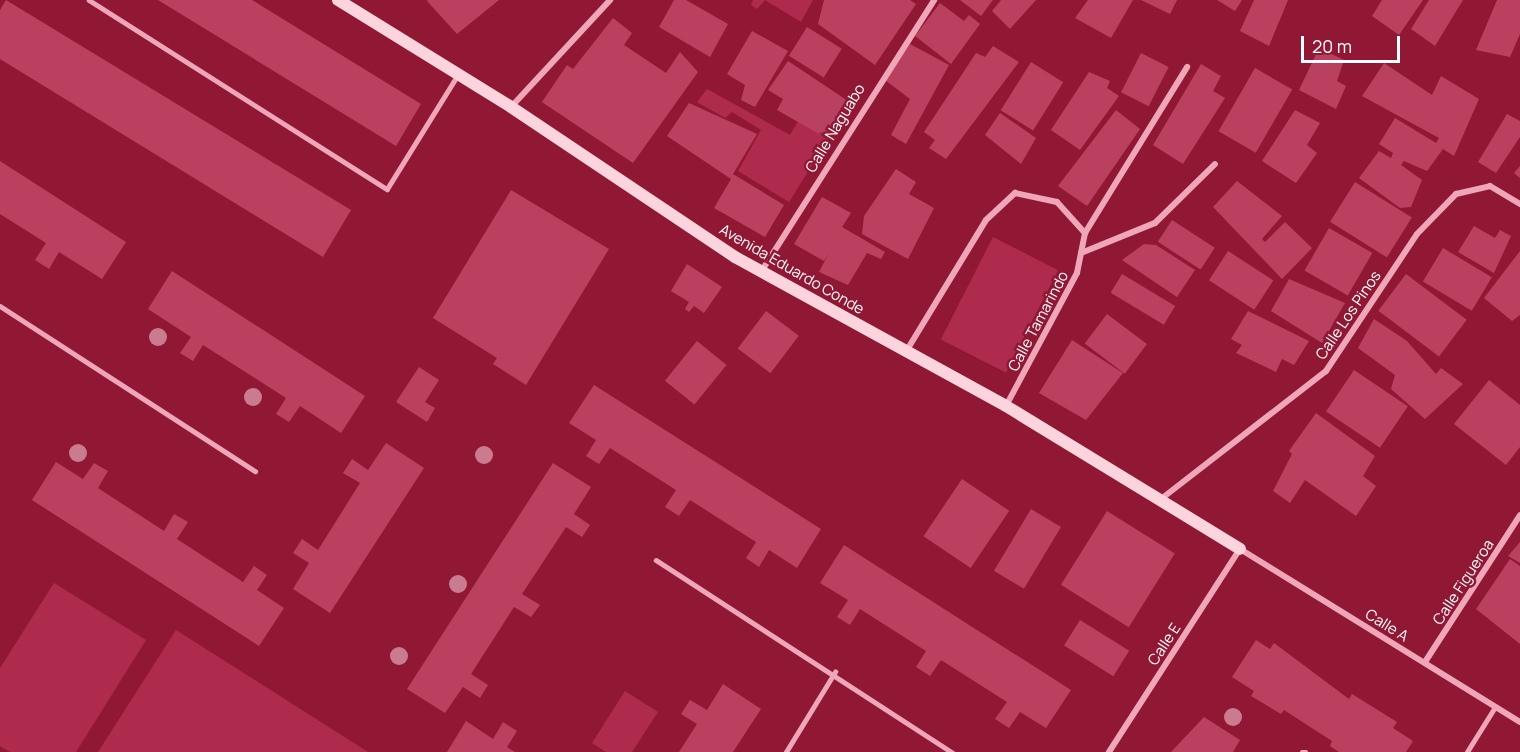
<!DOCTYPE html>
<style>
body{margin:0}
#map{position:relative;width:1520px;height:752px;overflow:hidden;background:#901835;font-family:Manrope,sans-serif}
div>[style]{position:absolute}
.green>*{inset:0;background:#af2b4d;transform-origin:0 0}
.building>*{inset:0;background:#b9415f;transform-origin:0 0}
.lane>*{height:4.5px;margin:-2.25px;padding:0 2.25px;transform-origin:2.25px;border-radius:2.25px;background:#efa6b9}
.street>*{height:6px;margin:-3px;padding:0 3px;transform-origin:3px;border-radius:3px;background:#efa6b9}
.secondary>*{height:12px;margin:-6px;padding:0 6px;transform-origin:6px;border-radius:6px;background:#fbd4dd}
.trees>*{width:18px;height:18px;margin:-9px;border-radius:50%;background:#cb7b8f}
span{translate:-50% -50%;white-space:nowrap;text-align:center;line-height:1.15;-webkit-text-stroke:5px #901835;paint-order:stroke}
.street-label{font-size:15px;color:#fff}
.scale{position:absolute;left:1301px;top:36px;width:99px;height:27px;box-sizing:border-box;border:3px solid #fff;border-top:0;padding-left:8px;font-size:18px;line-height:21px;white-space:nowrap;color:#fff;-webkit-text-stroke:4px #901835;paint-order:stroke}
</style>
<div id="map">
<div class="green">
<div style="clip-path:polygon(753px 0,813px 0,801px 22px,765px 0,757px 9px,751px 5px)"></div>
<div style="clip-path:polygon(707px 89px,790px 135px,800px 118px,830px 136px,789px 202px,738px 171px,761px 130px,732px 112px,725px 118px,697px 102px)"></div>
<div style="left:993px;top:237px;width:73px;height:115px;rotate:27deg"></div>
<div style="clip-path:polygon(54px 583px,146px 640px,76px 752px,10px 752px,0 746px,0 668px)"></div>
<div style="clip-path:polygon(176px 630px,368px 752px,98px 752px)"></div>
<div style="clip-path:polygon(625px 691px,658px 712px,632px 752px,606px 752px,592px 743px)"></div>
</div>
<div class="building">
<div style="clip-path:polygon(6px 0,351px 210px,323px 257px,0 59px,0 10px)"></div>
<div style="clip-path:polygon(158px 0,252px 0,421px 104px,396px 146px)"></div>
<div style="clip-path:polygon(499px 0,457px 34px,427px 1px,428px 0)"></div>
<div style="clip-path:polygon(674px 0,686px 0,728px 24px,710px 57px,659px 27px)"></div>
<div style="clip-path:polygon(824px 0,910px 0,916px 4px,875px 65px,818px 24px)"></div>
<div style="clip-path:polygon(960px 0,993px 0,981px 16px)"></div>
<div style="clip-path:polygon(1001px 0,1036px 0,1010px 29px,992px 11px)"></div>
<div style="clip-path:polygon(1088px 0,1133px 0,1111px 38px,1075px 18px)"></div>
<div style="clip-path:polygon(1141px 0,1177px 0,1170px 14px)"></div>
<div style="clip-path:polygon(1217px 0,1242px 0,1235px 11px)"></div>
<div style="clip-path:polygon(1254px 0,1288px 0,1269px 46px,1240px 31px)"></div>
<div style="clip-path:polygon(1382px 0,1423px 0,1399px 35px,1372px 16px)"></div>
<div style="clip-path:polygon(1429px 0,1463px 0,1435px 46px,1411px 29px)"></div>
<div style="clip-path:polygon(1497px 0,1520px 0,1520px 34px,1510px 57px,1476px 50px)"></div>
<div style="clip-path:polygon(940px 3px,964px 21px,969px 15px,980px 24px,951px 64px,915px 36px)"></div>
<div style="clip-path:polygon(613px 18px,632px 33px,624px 45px,666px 73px,680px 52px,698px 72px,633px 163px,542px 102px,567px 65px,573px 69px)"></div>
<div style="left:807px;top:27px;width:41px;height:34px;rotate:32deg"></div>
<div style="clip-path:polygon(752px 31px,788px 51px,755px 107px,741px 100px,745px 85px,727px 74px)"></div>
<div style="clip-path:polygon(910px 44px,949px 65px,906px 144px,891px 135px,910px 99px,885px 80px)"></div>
<div style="clip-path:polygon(993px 46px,1019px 62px,946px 159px,929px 148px,935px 140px,924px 132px,976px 53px,985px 57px)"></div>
<div style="clip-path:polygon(1319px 48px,1344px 60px,1337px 81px,1346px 86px,1336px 109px,1299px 90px)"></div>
<div style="left:1141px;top:53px;width:31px;height:44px;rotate:27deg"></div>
<div style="clip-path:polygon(788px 61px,848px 101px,826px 138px,777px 110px,783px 99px,768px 90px)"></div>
<div style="left:1031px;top:62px;width:38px;height:57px;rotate:32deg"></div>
<div style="clip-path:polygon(1384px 63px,1432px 95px,1441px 76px,1479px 99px,1454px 156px,1443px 149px,1427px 171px,1404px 161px,1401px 165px,1422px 180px,1411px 207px,1400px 208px,1359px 178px,1379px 151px,1391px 158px,1393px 153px,1379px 144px,1395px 118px,1436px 143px,1439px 138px,1362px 96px)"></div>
<div style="clip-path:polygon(1201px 64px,1221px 76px,1213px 91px,1225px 98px,1183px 164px,1153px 145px)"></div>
<div style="left:1255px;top:68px;width:43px;height:73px;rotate:30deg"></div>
<div style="clip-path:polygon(1089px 72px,1110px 81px,1107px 88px,1119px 96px,1080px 150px,1051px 130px)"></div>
<div style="clip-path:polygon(689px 103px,757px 134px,733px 174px,784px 205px,765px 237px,714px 208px,731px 179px,667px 136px)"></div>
<div style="clip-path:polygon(1116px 110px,1140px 129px,1087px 206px,1058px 186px)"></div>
<div style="clip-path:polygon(1295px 110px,1320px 123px,1307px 145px,1317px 153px,1296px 183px,1262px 161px)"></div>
<div style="clip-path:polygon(1000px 113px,1036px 138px,1021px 164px,985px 135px)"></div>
<div style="clip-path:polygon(1507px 114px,1520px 121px,1520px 137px,1496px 173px,1478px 162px)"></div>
<div style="clip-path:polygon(0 161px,126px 242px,102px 279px,59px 252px,49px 269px,35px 260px,46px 243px,0 214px)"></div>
<div style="clip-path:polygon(1520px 166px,1520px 178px,1514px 173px)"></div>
<div style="clip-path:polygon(896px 169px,916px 182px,909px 194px,934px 208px,908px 259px,862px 234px,864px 216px)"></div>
<div style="clip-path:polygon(1237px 181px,1282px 216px,1262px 239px,1265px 242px,1285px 222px,1312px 248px,1282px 279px,1213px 207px)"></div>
<div style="left:1355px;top:182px;width:67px;height:47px;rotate:32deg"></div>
<div style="clip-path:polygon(511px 190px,609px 249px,526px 385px,493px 364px,497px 358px,433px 318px)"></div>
<div style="clip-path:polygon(822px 197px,851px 213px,842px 227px,885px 252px,881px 259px,867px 253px,848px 285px,819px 272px,829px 253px,824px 261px,794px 244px)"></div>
<div style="left:1172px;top:220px;width:51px;height:26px;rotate:33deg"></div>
<div style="clip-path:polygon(1474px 226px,1495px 238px,1500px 230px,1511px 236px,1494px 273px,1458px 252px)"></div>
<div style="left:1329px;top:228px;width:50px;height:49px;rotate:30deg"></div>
<div style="clip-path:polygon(1144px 244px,1156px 245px,1195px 270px,1177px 297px,1122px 260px)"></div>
<div style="left:1443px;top:248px;width:57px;height:39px;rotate:31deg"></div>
<div style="left:1228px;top:251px;width:54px;height:35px;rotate:33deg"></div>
<div style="clip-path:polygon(1520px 251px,1520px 315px,1512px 321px,1484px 298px)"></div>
<div style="clip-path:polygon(687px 264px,722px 287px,704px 313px,694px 306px,689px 312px,685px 309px,689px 302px,671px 291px)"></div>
<div style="clip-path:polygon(172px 271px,365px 396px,341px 433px,300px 406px,289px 422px,276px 414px,286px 398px,203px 345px,193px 361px,180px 353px,191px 337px,148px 309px)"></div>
<div style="left:1122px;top:274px;width:62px;height:22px;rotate:31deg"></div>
<div style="left:1406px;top:274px;width:76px;height:46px;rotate:37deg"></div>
<div style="clip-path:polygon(1289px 279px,1345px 303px,1322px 343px,1271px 311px)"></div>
<div style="left:766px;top:311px;width:41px;height:47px;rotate:37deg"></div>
<div style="clip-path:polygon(1248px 311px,1309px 341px,1294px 365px,1282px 359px,1276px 372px,1236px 353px,1242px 345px,1231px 339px)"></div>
<div style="left:1107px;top:314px;width:50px;height:37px;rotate:37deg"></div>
<div style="clip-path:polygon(1374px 319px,1407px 341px,1436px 374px,1441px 368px,1463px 384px,1425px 419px,1391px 389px,1395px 375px,1358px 348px)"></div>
<div style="clip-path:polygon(1072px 340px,1123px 373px,1086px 420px,1039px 393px)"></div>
<div style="left:697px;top:341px;width:38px;height:51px;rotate:39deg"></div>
<div style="clip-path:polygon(419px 367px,439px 380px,425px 402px,435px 408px,427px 422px,396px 402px)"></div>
<div style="left:1354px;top:370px;width:65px;height:50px;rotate:34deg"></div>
<div style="clip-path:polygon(1489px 380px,1520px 405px,1520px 447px,1506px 465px,1454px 424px)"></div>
<div style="clip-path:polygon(594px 385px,821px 529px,797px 568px,769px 550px,759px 567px,746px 558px,756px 542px,690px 500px,679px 516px,665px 507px,676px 490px,610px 448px,599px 464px,586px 456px,596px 440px,569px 423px)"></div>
<div style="clip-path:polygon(1316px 413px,1375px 456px,1363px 476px,1376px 486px,1356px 516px,1305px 480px,1290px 503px,1273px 491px,1292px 454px,1289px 451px)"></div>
<div style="clip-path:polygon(386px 443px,424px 468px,330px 613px,293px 589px,309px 563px,293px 553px,302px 539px,318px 550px,360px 483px,343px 473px,352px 459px,368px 470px)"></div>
<div style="clip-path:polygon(56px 462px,83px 479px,94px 463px,108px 471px,98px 488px,164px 531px,174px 514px,188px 522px,177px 539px,243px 582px,254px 566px,267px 575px,257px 590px,284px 608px,259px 646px,32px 500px)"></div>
<div style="clip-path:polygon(553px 463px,591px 487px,574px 514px,590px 525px,582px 537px,566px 527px,522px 594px,540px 605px,531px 617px,514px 607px,471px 674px,488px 685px,480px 698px,463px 687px,445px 713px,407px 689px)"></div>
<div style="left:962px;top:479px;width:57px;height:69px;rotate:34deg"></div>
<div style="left:1031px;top:509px;width:35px;height:72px;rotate:31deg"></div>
<div style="left:1107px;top:511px;width:80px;height:87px;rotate:32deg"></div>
<div style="clip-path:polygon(1520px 542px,1520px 563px,1508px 556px)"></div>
<div style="clip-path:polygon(844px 545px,1071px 690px,1046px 728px,1020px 712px,1009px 728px,995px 719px,1007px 702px,941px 660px,930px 676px,916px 667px,926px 651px,860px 609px,850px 625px,837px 617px,848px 600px,820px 583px)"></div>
<div style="clip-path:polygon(1510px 559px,1520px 566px,1520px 644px,1476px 609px)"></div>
<div style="left:1080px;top:620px;width:58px;height:30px;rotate:32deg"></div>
<div style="clip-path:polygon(1256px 640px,1270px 649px,1274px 643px,1349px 699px,1352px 694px,1397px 722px,1393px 728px,1413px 741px,1406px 752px,1339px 752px,1330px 746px,1332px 741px,1284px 710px,1281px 714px,1251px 696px,1254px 691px,1232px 677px)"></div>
<div style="clip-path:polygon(723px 684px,761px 709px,733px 752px,679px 752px,697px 724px,681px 714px,690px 700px,707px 710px)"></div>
<div style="clip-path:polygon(1204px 717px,1240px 740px,1233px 752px,1171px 752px)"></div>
<div style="clip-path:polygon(466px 721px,493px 739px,503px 722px,517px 731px,507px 747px,515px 752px,447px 752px)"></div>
</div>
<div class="lane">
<div style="left:89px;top:0;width:353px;rotate:32.4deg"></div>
<div style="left:387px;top:189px;width:133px;rotate:-58.2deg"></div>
<div style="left:0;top:306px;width:304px;rotate:32.9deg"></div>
<div style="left:656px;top:560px;width:353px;rotate:33deg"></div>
<div style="left:786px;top:752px;width:94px;rotate:-58.5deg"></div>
<div style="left:1302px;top:752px;width:4px"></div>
<div style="left:1467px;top:752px;width:53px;rotate:-58.1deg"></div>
</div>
<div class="street">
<div style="left:511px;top:107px;width:146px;rotate:-47.2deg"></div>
<div style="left:1085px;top:233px;width:195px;rotate:-58.4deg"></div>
<div style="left:1081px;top:253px;width:80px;rotate:-22.1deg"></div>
<div style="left:1155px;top:223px;width:84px;rotate:-44.5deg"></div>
<div style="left:761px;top:272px;width:322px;rotate:-57.5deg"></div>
<div style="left:907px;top:350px;width:152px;rotate:-58.7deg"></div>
<div style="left:986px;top:220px;width:40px;rotate:-43deg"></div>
<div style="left:1015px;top:193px;width:43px;rotate:12.1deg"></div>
<div style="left:1057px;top:202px;width:42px;rotate:47.9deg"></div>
<div style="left:1085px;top:233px;width:41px;rotate:101.3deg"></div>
<div style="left:1077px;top:273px;width:151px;rotate:118.1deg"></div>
<div style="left:1161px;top:499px;width:209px;rotate:-37.8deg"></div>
<div style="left:1326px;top:371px;width:164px;rotate:-56.4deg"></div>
<div style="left:1417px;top:234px;width:56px;rotate:-45.7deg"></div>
<div style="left:1456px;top:194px;width:35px;rotate:-13deg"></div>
<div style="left:1490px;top:186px;width:35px;rotate:31deg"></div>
<div style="left:1425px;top:662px;width:175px;rotate:-57.1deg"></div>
<div style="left:1109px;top:752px;width:242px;rotate:-57.2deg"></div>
<div style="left:1240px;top:549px;width:329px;rotate:31.7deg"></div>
</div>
<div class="secondary">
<div style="left:338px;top:0;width:203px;rotate:31.7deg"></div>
<div style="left:511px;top:107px;width:270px;rotate:33.8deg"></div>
<div style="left:735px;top:257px;width:309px;rotate:28.8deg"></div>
<div style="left:1006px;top:406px;width:274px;rotate:31.4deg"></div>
</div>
<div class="trees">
<div style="left:158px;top:337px"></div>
<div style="left:253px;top:397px"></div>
<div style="left:78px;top:453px"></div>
<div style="left:484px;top:455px"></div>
<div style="left:458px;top:584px"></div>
<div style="left:399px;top:656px"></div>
<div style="left:1233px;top:717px"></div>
</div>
<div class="street-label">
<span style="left:835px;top:128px;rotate:-59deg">Calle Naguabo</span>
<span style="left:792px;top:269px;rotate:30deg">Avenida Eduardo Conde</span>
<span style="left:1348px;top:315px;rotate:-56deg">Calle Los Pinos</span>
<span style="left:1038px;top:321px;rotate:-62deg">Calle Tamarindo</span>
<span style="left:1463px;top:582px;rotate:-57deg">Calle Figueroa</span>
<span style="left:1387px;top:625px;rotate:32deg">Calle A</span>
<span style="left:1164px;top:644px;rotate:-57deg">Calle E</span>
</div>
<div class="scale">20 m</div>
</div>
